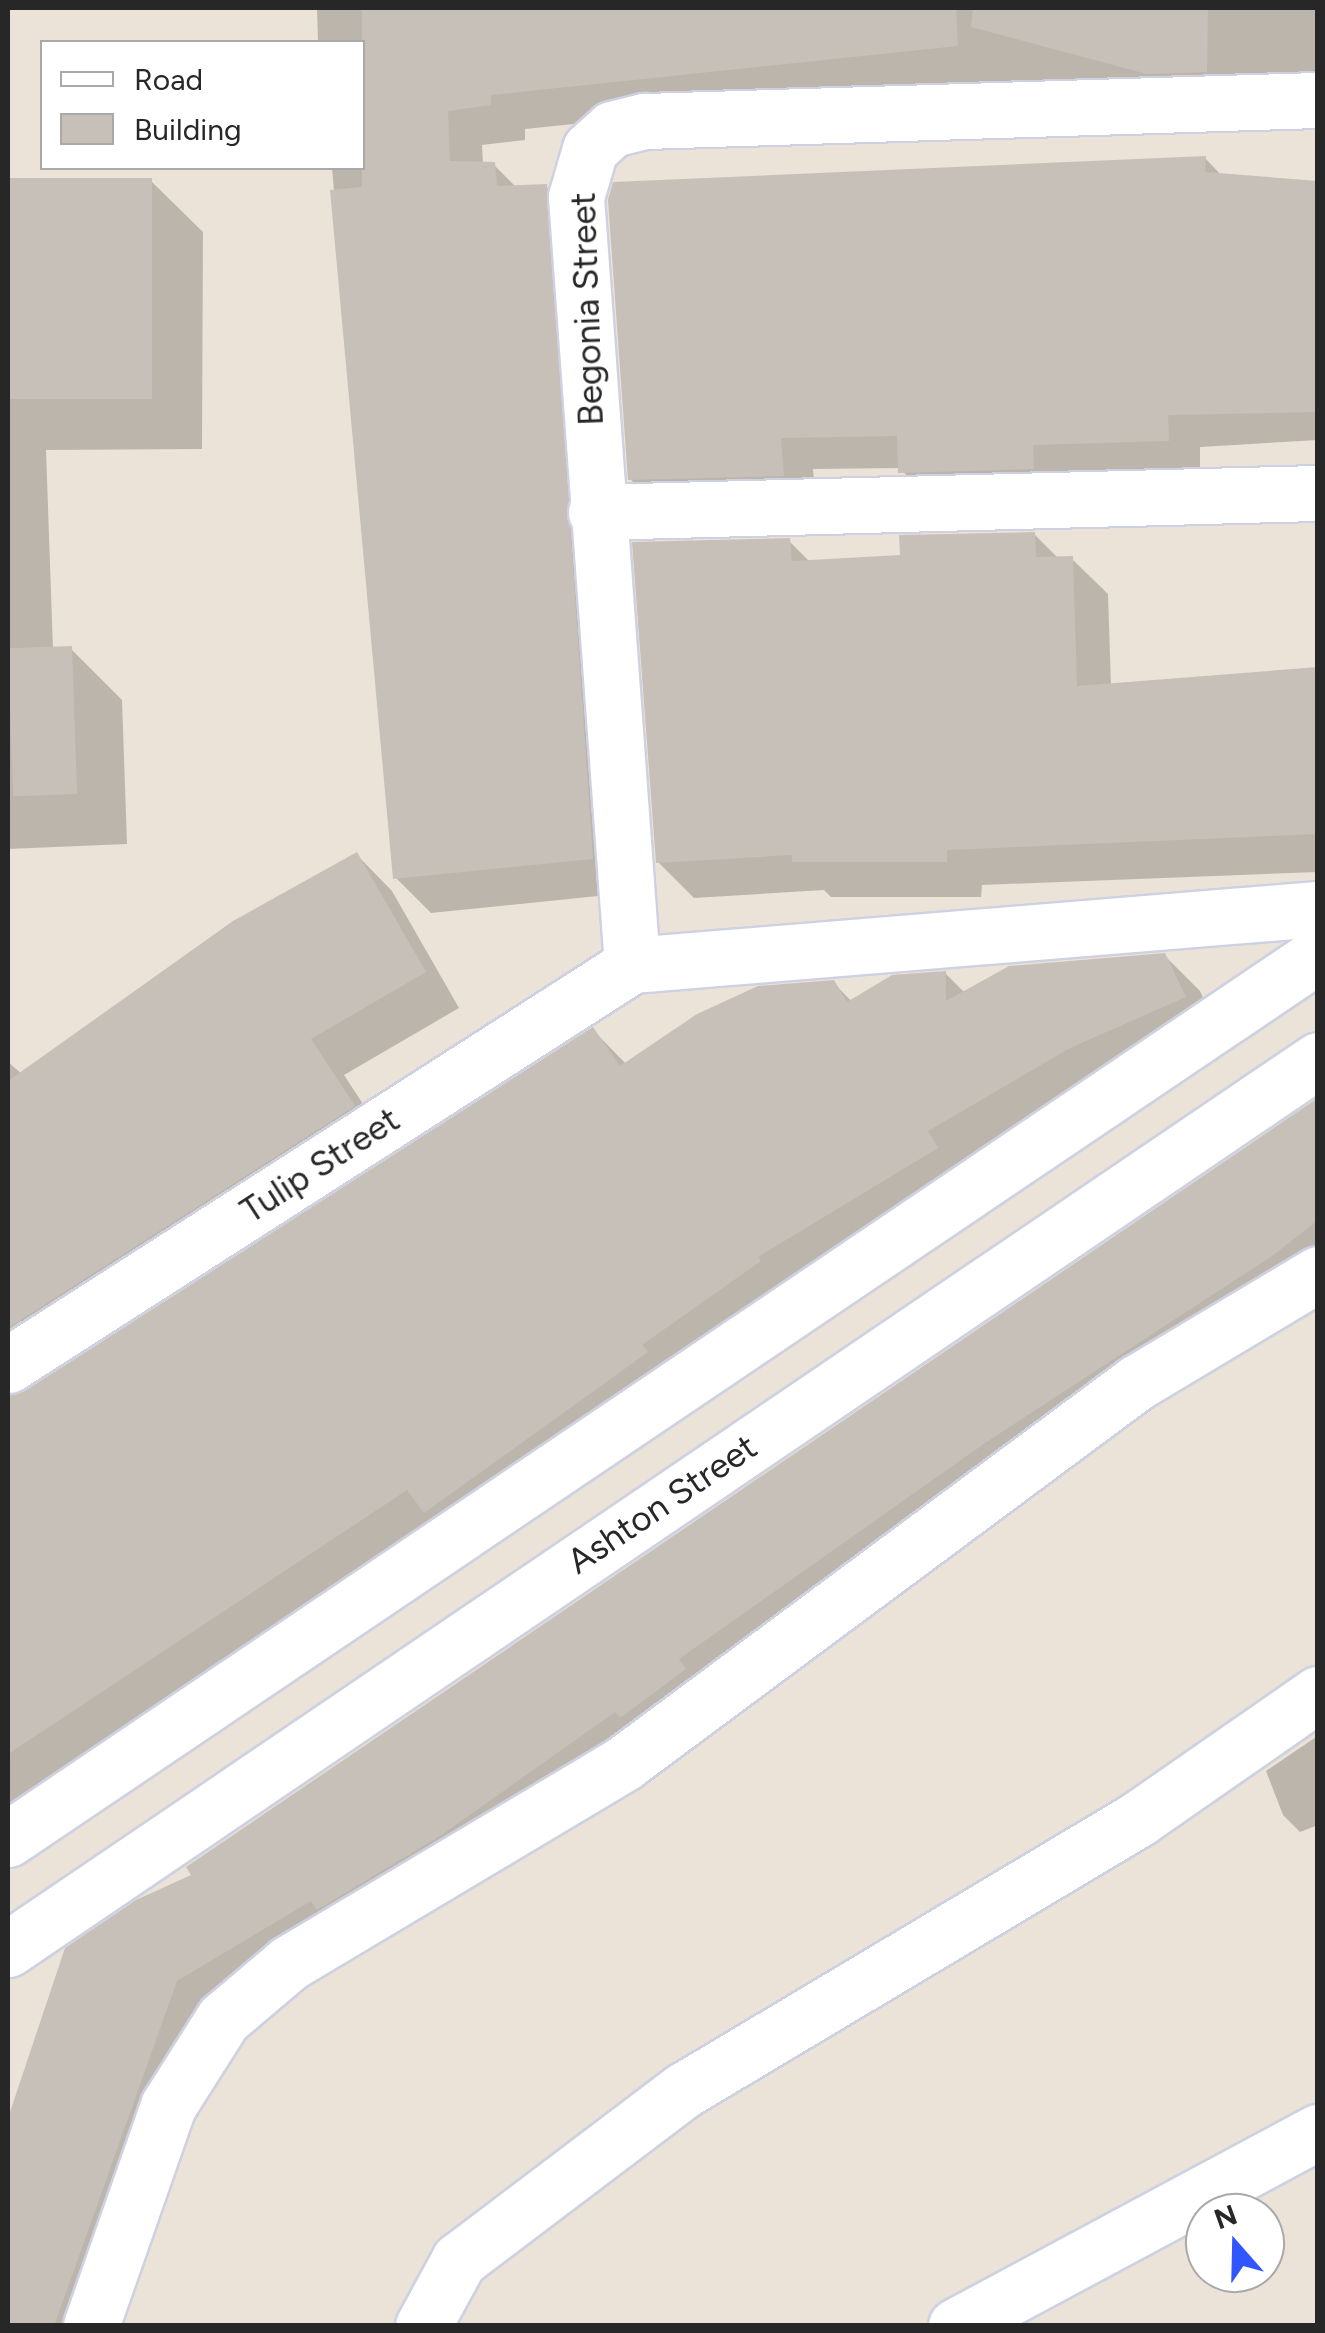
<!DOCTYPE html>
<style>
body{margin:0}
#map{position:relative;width:1325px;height:2333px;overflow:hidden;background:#ebe3d8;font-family:Figtree,sans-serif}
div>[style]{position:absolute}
.shadow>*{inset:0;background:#0003}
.building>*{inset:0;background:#c6c0b8;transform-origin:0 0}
.roads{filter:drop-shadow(2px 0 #cdd1e1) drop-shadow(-2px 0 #cdd1e1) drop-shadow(0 2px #cdd1e1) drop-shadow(0 -2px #cdd1e1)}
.minor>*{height:55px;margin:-27.5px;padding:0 27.5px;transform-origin:27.5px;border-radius:27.5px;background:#fff}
span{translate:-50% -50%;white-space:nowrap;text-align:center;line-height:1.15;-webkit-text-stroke:10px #fff;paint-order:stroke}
.street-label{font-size:35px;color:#272727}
.frame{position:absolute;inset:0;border:10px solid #272727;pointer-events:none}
.legend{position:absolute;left:40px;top:40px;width:325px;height:130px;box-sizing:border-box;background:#fff;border:2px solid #a9a9a9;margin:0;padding:12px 18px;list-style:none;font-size:30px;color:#272727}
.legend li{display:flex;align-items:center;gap:20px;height:50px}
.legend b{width:50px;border:2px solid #a9a9a9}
.north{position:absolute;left:1185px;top:2193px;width:100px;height:100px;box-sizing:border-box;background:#fff;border:2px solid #a9a9a9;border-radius:50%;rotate:340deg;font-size:28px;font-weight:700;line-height:40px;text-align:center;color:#272727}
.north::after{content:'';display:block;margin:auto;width:35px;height:45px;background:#3156ff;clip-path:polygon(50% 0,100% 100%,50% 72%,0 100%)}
</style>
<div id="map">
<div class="shadow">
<div style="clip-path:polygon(317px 8px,1318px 8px,1318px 82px,1184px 108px,1076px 80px,949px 91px,944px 86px,525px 129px,525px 140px,482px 145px,483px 164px,494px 165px,517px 188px,546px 187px,582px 222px,627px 893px,431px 913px,396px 878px,332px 168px,362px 168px,362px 42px,318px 42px)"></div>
<div style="clip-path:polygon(1205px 158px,1222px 176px,1318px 183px,1318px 440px,1200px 447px,1200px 473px,933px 504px,900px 468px,813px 469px,816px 507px,663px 511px,630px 479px)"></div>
<div style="clip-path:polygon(8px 181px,151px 181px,203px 232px,202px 449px,46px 450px,53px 649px,71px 649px,122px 700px,127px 844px,8px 849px)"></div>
<div style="clip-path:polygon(1034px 534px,1059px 559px,1072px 559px,1108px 594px,1111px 686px,1318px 669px,1318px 872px,982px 885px,981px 897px,831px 897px,824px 890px,694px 898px,658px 862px,789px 541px,810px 562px,902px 557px)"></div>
<div style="clip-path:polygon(357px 855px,392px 891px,459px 1008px,344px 1075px,388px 1142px,56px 1355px,21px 1321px,8px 1330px,8px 1062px,22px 1074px)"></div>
<div style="clip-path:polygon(1164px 955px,1200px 991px,1219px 1033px,8px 1822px,8px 1414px,593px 1030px,627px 1065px,833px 982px,852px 1002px,945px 973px,965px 993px)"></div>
<div style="clip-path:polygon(1318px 1101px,1318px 1279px,209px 2013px,99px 2326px,8px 2326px,8px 2126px,67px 1950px,195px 1876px)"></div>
<div style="clip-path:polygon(1316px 1737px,1318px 1825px,1300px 1832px,1283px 1815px,1266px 1771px)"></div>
</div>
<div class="building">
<div style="clip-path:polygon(362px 8px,956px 8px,958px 46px,491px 95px,491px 105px,448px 111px,450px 161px,495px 162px,497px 186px,547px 184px,593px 859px,393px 879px,330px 190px,362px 187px)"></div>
<div style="clip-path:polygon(973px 8px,1208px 8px,1207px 72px,1147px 74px,971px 27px)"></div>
<div style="clip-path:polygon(1206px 156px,1205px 172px,1318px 181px,1318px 412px,1168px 415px,1169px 441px,1033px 445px,1034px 469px,898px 473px,897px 436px,781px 438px,784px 476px,628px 480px,608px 200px,613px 182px)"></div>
<div style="left:8px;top:178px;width:144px;height:221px"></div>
<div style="clip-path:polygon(1035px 532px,1036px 557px,1073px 556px,1077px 686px,1318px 667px,1318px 834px,947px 850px,947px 862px,792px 862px,792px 855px,656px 863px,632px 542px,790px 538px,792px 561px,900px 555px,899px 535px)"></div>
<div style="left:72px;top:646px;width:148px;height:64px;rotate:88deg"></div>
<div style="clip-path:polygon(357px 852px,426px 972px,311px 1039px,355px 1106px,8px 1328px,8px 1081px,233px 921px)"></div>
<div style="clip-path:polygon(1165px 953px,1186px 997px,1070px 1048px,928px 1131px,938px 1148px,758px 1257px,761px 1261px,642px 1345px,648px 1352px,424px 1513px,407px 1490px,8px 1754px,8px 1396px,25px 1391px,593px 1027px,620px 1066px,697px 1014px,758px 986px,834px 980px,847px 1002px,892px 975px,946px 971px,946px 1001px,1009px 966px)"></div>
<div style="clip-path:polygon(1318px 1098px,1318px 1220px,1272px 1256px,985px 1443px,679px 1659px,686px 1669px,620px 1718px,615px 1712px,440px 1836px,317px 1910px,311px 1901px,177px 1981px,54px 2326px,8px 2326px,8px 2118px,65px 1948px,136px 1900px,191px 1875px,186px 1867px)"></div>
</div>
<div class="roads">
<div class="minor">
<div style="left:596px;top:512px;width:722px;rotate:-1.51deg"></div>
<div style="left:632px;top:965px;width:770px;rotate:-94.17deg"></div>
<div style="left:576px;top:197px;width:50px;rotate:-73.7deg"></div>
<div style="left:590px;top:149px;width:30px;rotate:-42deg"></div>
<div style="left:612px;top:129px;width:34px;rotate:-14deg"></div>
<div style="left:645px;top:121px;width:673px;rotate:-1.79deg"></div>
<div style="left:8px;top:1365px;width:741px;rotate:-32.66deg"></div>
<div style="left:632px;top:965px;width:688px;rotate:-4.67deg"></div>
<div style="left:8px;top:1839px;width:1580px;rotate:-34.01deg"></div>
<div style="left:8px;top:1949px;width:1583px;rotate:-34.16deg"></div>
<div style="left:91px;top:2326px;width:233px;rotate:-70.7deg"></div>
<div style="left:168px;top:2106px;width:103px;rotate:-57.7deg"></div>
<div style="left:223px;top:2019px;width:87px;rotate:-40.3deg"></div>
<div style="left:289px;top:1963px;width:390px;rotate:-30.8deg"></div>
<div style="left:624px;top:1763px;width:638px;rotate:-36.58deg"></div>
<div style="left:1136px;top:1383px;width:212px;rotate:-30.9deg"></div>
<div style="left:423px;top:2326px;width:75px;rotate:-61.4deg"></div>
<div style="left:459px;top:2260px;width:282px;rotate:-37.1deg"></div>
<div style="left:684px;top:2090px;width:529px;rotate:-30.83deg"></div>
<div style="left:1138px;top:1819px;width:219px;rotate:-34.8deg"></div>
<div style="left:956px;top:2326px;width:411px;rotate:-28.2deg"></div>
</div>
</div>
<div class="street-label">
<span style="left:587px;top:309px;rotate:-92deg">Begonia Street</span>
<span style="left:320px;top:1165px;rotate:-33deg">Tulip Street</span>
<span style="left:662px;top:1504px;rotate:-34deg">Ashton Street</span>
</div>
<div class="frame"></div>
<ul class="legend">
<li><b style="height:12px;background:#fff"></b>Road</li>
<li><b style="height:28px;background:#c6c0b8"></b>Building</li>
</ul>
<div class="north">N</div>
</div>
